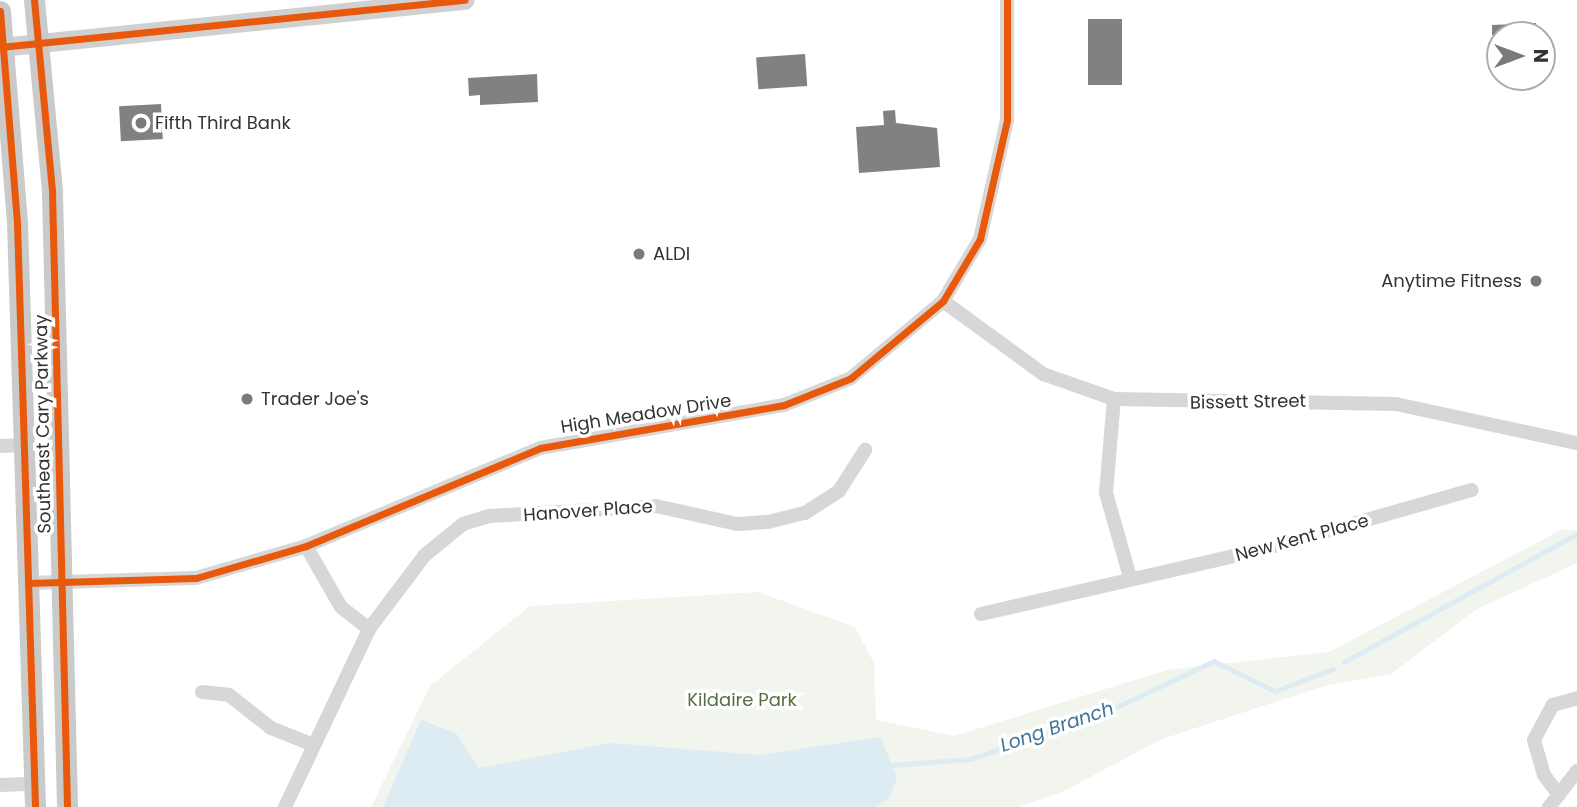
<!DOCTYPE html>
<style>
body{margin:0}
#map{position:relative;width:1577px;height:807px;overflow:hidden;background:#fff;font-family:Poppins,sans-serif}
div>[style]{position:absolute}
.green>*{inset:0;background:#f1f5ed}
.water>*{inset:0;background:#ddebf3}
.stream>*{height:4.5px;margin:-2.25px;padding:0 2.25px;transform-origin:2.25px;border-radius:2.25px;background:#ddebf3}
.building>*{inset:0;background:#818181;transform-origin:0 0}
.minor>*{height:14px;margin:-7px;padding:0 7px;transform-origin:7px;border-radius:7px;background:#d7d7d7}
.secondary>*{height:19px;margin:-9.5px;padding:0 9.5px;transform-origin:9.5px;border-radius:9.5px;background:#d0d0d0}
.primary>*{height:21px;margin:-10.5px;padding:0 10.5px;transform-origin:10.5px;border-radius:10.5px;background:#cacaca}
.cycleway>*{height:7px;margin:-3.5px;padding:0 3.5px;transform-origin:3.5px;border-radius:3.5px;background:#e8590c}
.dots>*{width:19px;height:19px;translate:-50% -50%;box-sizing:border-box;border:4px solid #fff;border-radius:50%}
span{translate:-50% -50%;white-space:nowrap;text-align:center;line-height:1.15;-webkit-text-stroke:7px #fff;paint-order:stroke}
.poi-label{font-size:18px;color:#333}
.left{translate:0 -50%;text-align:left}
.right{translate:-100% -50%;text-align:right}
.street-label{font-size:18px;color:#333}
.park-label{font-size:18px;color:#56703f}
.water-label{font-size:19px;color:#3f7597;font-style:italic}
.north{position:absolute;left:1486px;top:21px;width:70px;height:70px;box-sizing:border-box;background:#fff;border:2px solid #adadad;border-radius:50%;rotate:90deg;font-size:19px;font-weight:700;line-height:28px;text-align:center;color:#333}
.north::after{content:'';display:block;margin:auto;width:24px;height:32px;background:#7a7a7a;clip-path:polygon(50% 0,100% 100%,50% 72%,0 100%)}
</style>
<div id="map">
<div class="green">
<div style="clip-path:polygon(1563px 529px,1577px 531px,1577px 563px,1477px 609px,1391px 674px,1324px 686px,1162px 739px,1062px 792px,1018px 807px,371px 807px,430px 686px,530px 606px,758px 592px,855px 627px,874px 663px,876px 720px,954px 736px,1167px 670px,1329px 652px)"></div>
</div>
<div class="water">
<div style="clip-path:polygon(421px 720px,456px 733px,479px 768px,610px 743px,760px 755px,880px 737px,897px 777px,890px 797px,875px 807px,383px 807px)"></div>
</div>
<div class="stream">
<div style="left:1344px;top:662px;width:266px;rotate:-28.8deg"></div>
<div style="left:893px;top:765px;width:78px;rotate:-4.4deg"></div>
<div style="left:971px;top:759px;width:143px;rotate:-19.2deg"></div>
<div style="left:1106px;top:712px;width:119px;rotate:-25.3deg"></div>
<div style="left:1214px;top:661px;width:68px;rotate:26.2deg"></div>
<div style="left:1275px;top:691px;width:62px;rotate:-20.8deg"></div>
</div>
<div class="building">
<div style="left:1088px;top:19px;width:34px;height:66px"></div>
<div style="clip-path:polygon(1536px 23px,1536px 35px,1492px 35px,1492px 25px)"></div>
<div style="left:805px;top:54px;width:32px;height:49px;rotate:86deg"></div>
<div style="clip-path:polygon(537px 74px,538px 102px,480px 105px,480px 95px,469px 96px,468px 78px)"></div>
<div style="left:161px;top:104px;width:35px;height:42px;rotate:87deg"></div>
<div style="clip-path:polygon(895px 110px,896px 123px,937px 128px,940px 167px,859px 173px,856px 127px,884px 125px,883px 111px)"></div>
</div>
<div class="minor">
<div style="left:943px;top:301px;width:124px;rotate:36.1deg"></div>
<div style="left:1043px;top:374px;width:75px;rotate:19.4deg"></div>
<div style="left:1114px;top:399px;width:282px;rotate:1deg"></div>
<div style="left:1396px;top:404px;width:185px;rotate:12.2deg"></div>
<div style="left:1114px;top:399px;width:94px;rotate:94.9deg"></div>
<div style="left:1106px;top:493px;width:87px;rotate:74.1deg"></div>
<div style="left:0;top:446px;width:25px;rotate:-2deg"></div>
<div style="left:306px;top:546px;width:70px;rotate:60.2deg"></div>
<div style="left:341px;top:607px;width:36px;rotate:38deg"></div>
<div style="left:28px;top:583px;width:168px;rotate:-1.7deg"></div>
<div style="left:196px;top:578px;width:115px;rotate:-16.2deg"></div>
<div style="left:306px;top:546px;width:254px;rotate:-22.7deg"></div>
<div style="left:540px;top:448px;width:248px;rotate:-10deg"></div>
<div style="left:784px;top:405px;width:72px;rotate:-21.9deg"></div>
<div style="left:851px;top:378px;width:120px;rotate:-39.9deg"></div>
<div style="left:943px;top:301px;width:72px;rotate:-59.2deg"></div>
<div style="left:980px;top:239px;width:122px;rotate:-77.2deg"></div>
<div style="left:1007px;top:120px;width:120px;rotate:-90deg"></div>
<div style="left:981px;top:614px;width:287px;rotate:-12.9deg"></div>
<div style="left:1261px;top:550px;width:219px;rotate:-15.9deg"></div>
<div style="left:202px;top:692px;width:27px;rotate:6deg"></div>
<div style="left:229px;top:695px;width:53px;rotate:38.2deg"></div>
<div style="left:271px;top:728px;width:43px;rotate:21.8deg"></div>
<div style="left:0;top:785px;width:34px;rotate:-2deg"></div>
<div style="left:1559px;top:795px;width:25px;rotate:-127deg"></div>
<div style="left:1544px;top:775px;width:36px;rotate:-106deg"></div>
<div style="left:1534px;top:740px;width:40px;rotate:-62deg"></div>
<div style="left:1553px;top:705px;width:25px;rotate:-16deg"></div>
<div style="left:285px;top:807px;width:197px;rotate:-64.7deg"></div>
<div style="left:369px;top:629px;width:93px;rotate:-52.9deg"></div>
<div style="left:425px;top:555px;width:49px;rotate:-39.2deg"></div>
<div style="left:463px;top:524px;width:28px;rotate:-17deg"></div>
<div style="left:490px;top:516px;width:166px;rotate:-3.4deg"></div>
<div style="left:656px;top:506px;width:83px;rotate:12.5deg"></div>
<div style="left:737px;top:524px;width:31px;rotate:-4deg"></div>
<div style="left:768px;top:522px;width:38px;rotate:-14deg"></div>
<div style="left:805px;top:513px;width:40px;rotate:-32.9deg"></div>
<div style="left:839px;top:491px;width:49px;rotate:-57.6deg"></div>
<div style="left:1549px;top:807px;width:46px;rotate:-52.1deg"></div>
</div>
<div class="secondary">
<div style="left:0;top:47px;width:467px;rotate:-5.8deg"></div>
</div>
<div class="primary">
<div style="left:34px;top:0;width:193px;rotate:84.6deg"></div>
<div style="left:52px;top:192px;width:615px;rotate:88.6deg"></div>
<div style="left:0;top:11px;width:213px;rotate:85.4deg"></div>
<div style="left:17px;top:223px;width:584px;rotate:88.23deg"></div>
</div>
<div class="cycleway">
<div style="left:34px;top:0;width:193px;rotate:84.6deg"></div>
<div style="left:52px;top:192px;width:615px;rotate:88.6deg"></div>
<div style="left:0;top:11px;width:213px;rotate:85.4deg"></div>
<div style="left:17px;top:223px;width:584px;rotate:88.23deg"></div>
<div style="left:0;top:47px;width:467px;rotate:-5.8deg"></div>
<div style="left:28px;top:583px;width:168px;rotate:-1.7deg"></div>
<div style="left:196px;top:578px;width:115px;rotate:-16.2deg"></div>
<div style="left:306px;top:546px;width:254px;rotate:-22.7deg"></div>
<div style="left:540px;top:448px;width:248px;rotate:-10deg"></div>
<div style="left:784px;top:405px;width:72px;rotate:-21.9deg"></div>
<div style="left:851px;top:378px;width:120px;rotate:-39.9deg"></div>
<div style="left:943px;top:301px;width:72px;rotate:-59.2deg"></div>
<div style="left:980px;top:239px;width:122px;rotate:-77.2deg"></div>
<div style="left:1007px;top:120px;width:120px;rotate:-90deg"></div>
</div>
<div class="dots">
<div style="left:141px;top:123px;background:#7a7a7a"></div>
<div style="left:639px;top:254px;background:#7a7a7a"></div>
<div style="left:1536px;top:281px;background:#7a7a7a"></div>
<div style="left:247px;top:399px;background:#7a7a7a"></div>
</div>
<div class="poi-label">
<span class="left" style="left:155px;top:123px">Fifth Third Bank</span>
<span class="left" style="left:653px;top:254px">ALDI</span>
<span class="right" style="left:1522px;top:281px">Anytime Fitness</span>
<span class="left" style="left:261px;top:399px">Trader Joe's</span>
</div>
<div class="street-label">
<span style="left:1248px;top:402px;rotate:-1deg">Bissett Street</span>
<span style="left:646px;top:414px;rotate:-9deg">High Meadow Drive</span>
<span style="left:43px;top:424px;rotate:-91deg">Southeast Cary Parkway</span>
<span style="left:588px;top:511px;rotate:-4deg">Hanover Place</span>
<span style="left:1302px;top:538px;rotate:-15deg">New Kent Place</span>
</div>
<div class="park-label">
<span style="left:742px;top:700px">Kildaire Park</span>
</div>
<div class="water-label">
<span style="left:1057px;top:727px;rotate:-19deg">Long Branch</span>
</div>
<div class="north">N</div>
</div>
